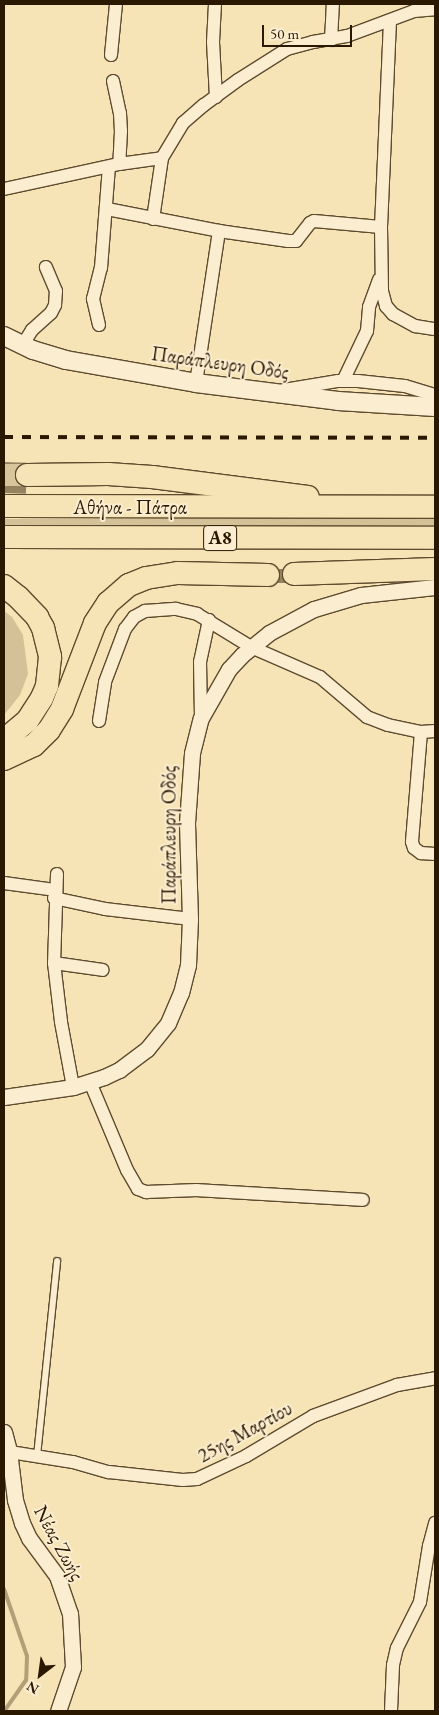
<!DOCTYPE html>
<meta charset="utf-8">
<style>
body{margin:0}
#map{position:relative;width:439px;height:1715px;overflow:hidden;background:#f7e4b6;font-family:"EB Garamond",serif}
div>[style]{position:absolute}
.green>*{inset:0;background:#d4c197;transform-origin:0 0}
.stream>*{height:4px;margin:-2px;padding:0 2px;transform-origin:2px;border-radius:2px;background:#b29f78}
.building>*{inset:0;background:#95825f;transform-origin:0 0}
.motorway-tunnel>*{height:22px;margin-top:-11px;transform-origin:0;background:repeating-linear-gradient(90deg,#d8c59b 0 22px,transparent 0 33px)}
.roads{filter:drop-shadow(1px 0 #5e4b2e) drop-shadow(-1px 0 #5e4b2e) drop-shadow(0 1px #5e4b2e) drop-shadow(0 -1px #5e4b2e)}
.service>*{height:6px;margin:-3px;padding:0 3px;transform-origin:3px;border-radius:3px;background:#faedd0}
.minor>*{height:12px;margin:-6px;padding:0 6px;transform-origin:6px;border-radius:6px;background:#faedd0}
.tertiary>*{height:15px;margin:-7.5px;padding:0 7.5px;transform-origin:7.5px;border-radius:7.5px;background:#faedd0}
.secondary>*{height:18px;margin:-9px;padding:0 9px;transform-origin:9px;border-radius:9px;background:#faedd0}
.motorway>*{height:22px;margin:-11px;padding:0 11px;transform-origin:11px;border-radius:11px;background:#f7e4b6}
.rail>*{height:4px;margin-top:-2px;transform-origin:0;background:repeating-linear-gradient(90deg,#2b1800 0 9px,transparent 0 18px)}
span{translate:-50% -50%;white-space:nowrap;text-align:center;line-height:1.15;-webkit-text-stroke:4px #faedd0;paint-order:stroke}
.shield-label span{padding:1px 4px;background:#faedd0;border:1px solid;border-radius:4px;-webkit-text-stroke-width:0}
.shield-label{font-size:19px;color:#2b1800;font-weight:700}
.street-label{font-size:20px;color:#2b1800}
.frame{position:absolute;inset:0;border:5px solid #2b1800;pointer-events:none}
.north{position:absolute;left:15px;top:1650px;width:50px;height:50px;-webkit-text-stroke:4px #faedd0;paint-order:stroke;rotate:210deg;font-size:14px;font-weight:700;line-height:20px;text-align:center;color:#2b1800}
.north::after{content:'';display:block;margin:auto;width:18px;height:22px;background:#2b1800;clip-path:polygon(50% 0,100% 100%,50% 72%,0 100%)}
.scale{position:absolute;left:262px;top:25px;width:90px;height:22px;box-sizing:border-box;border:2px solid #2b1800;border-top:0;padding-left:6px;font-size:15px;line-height:18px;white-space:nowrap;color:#2b1800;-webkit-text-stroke:4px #faedd0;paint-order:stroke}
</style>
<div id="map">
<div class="green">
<div style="left:4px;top:519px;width:431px;height:6px"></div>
<div style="clip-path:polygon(4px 611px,12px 617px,23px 635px,28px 674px,20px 695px,4px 715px)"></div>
</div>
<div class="stream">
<div style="left:4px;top:1589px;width:71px;rotate:71.1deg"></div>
<div style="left:27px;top:1656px;width:24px;rotate:92deg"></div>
<div style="left:26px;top:1680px;width:38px;rotate:125deg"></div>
</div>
<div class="building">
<div style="left:4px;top:462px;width:23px;height:31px;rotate:2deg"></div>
<div style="left:295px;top:569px;width:14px;height:29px;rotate:90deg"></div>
</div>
<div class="motorway-tunnel">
<div style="left:4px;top:475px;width:23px"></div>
</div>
<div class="roads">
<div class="service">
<div style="left:37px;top:1456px;width:196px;rotate:-84.1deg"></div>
</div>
<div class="minor">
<div style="left:215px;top:4px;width:38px;rotate:93deg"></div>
<div style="left:213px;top:42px;width:55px;rotate:86.9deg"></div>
<div style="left:390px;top:21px;width:206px;rotate:92.5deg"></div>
<div style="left:381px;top:227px;width:64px;rotate:89.1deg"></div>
<div style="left:382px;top:291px;width:16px;rotate:75deg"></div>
<div style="left:386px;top:306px;width:11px;rotate:49deg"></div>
<div style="left:393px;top:314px;width:25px;rotate:29deg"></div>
<div style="left:415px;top:326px;width:20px;rotate:9deg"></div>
<div style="left:331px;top:40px;width:36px;rotate:-87deg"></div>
<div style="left:111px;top:55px;width:51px;rotate:-84.4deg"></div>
<div style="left:113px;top:81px;width:33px;rotate:78deg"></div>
<div style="left:120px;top:113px;width:18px;rotate:87deg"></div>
<div style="left:121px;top:131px;width:33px;rotate:93deg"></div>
<div style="left:4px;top:189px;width:118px;rotate:-12.3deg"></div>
<div style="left:119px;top:164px;width:43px;rotate:-7.9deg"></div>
<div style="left:107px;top:209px;width:114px;rotate:11.1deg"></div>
<div style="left:219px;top:231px;width:70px;rotate:8.2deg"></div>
<div style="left:288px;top:241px;width:8px"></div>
<div style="left:296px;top:241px;width:23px;rotate:-52deg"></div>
<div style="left:310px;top:223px;width:4px;rotate:-27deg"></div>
<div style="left:314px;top:221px;width:67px;rotate:5.1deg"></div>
<div style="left:153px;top:219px;width:62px;rotate:-81.6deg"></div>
<div style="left:162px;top:158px;width:41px;rotate:-59deg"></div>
<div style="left:183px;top:123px;width:28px;rotate:-41deg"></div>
<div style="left:204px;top:105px;width:42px;rotate:-36.3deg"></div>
<div style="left:238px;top:80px;width:58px;rotate:-32.3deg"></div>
<div style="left:287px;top:49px;width:27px;rotate:-15deg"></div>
<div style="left:313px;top:42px;width:35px;rotate:-10deg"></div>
<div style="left:347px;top:36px;width:72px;rotate:-20.5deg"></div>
<div style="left:414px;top:11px;width:21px;rotate:-5deg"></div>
<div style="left:99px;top:325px;width:27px;rotate:-103deg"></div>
<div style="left:93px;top:299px;width:32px;rotate:-76deg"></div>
<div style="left:101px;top:268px;width:101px;rotate:-85.5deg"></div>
<div style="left:22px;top:346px;width:19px;rotate:-58deg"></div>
<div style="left:32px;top:330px;width:25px;rotate:-42deg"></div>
<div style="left:51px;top:313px;width:9px;rotate:-63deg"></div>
<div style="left:55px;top:305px;width:14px;rotate:-86deg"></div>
<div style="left:56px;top:291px;width:26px;rotate:-113deg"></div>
<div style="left:343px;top:381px;width:55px;rotate:-64.4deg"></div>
<div style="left:367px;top:331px;width:24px;rotate:-85deg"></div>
<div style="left:369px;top:307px;width:29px;rotate:-70deg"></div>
<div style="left:196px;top:383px;width:154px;rotate:-81.4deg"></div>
<div style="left:284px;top:390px;width:55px;rotate:-9.5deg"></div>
<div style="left:338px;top:381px;width:20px"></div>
<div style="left:358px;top:381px;width:47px;rotate:6.1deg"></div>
<div style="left:405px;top:386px;width:31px;rotate:17deg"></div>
<div style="left:201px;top:718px;width:56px;rotate:-91deg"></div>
<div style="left:200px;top:662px;width:43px;rotate:-77.9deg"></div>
<div style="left:99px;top:721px;width:39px;rotate:-81deg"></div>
<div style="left:105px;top:682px;width:57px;rotate:-69.3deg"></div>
<div style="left:125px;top:629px;width:15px;rotate:-53deg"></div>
<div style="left:134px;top:617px;width:13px;rotate:-29deg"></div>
<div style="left:145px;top:611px;width:31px;rotate:-4deg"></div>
<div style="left:176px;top:609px;width:22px;rotate:13deg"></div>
<div style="left:197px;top:614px;width:63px;rotate:31.4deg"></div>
<div style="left:251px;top:647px;width:75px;rotate:23.5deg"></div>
<div style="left:320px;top:677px;width:62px;rotate:40.4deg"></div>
<div style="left:367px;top:717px;width:22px;rotate:21deg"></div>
<div style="left:388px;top:725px;width:34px;rotate:12deg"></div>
<div style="left:421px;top:732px;width:14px;rotate:-4deg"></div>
<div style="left:421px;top:732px;width:110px;rotate:94.7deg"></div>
<div style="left:412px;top:842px;width:6px;rotate:72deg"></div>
<div style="left:414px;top:848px;width:9px;rotate:36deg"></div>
<div style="left:421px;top:853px;width:14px;rotate:4deg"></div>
<div style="left:57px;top:874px;width:89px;rotate:91.9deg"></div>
<div style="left:54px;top:963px;width:59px;rotate:83.2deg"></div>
<div style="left:61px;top:1022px;width:66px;rotate:79.5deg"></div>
<div style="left:4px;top:883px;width:51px;rotate:7.8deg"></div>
<div style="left:54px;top:898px;width:52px;rotate:12.2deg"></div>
<div style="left:105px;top:909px;width:86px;rotate:6.7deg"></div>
<div style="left:54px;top:963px;width:49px;rotate:8.1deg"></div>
<div style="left:90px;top:1082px;width:95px;rotate:67.2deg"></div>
<div style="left:127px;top:1170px;width:22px;rotate:60deg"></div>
<div style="left:138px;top:1189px;width:9px;rotate:21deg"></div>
<div style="left:146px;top:1192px;width:51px;rotate:-2.2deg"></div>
<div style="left:197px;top:1190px;width:166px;rotate:3.4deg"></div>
<div style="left:4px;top:1451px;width:70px;rotate:9.1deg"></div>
<div style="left:73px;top:1462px;width:37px;rotate:16deg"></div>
<div style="left:109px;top:1472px;width:74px;rotate:6.2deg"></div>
<div style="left:183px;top:1480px;width:14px;rotate:-4deg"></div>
<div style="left:197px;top:1479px;width:54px;rotate:-25.1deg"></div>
<div style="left:246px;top:1456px;width:78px;rotate:-30.8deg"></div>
<div style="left:313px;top:1416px;width:90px;rotate:-20.3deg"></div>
<div style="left:397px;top:1385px;width:39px;rotate:-10deg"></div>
<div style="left:391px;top:1711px;width:46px;rotate:-87.5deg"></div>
<div style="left:393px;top:1665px;width:17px;rotate:-77deg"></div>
<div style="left:397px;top:1648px;width:51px;rotate:-63.4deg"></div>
<div style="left:420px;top:1602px;width:57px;rotate:-80.9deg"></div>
<div style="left:429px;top:1546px;width:24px;rotate:-75deg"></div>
</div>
<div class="tertiary">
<div style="left:4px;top:1097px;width:70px;rotate:-8.2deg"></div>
<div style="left:73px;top:1087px;width:33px;rotate:-18deg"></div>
<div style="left:104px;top:1077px;width:17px;rotate:-25deg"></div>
<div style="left:119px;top:1070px;width:35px;rotate:-37deg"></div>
<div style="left:147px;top:1049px;width:33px;rotate:-51deg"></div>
<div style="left:168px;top:1023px;width:33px;rotate:-67deg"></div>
<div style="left:181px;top:993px;width:29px;rotate:-76deg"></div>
<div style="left:188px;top:965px;width:46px;rotate:-87.5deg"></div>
<div style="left:190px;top:919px;width:96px;rotate:-91.8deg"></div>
<div style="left:187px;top:823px;width:70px;rotate:-85.9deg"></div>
<div style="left:192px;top:753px;width:36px;rotate:-76deg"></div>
<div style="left:201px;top:718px;width:56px;rotate:-60.3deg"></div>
<div style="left:229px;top:669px;width:19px;rotate:-47deg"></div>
<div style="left:242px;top:655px;width:35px;rotate:-39deg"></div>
<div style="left:269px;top:633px;width:51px;rotate:-28.1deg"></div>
<div style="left:314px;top:609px;width:49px;rotate:-16.6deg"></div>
<div style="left:361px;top:595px;width:74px;rotate:-6.2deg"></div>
<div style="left:4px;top:1432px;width:20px;rotate:75deg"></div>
<div style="left:9px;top:1451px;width:49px;rotate:83deg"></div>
<div style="left:15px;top:1500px;width:24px;rotate:73deg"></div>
<div style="left:22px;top:1523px;width:17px;rotate:65deg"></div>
<div style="left:29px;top:1538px;width:47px;rotate:53.6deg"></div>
<div style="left:57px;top:1576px;width:39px;rotate:71deg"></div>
<div style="left:70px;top:1613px;width:54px;rotate:86.8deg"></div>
<div style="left:73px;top:1667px;width:46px;rotate:108.8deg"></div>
</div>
<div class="secondary">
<div style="left:4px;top:336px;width:32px;rotate:26deg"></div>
<div style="left:33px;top:350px;width:34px;rotate:17deg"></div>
<div style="left:66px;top:360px;width:132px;rotate:10deg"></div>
<div style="left:196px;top:383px;width:143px;rotate:7.2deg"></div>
<div style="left:338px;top:401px;width:97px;rotate:3.5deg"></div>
</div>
<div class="motorway">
<div style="left:27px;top:475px;width:81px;rotate:-0.7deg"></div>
<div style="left:108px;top:474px;width:44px;rotate:3.9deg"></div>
<div style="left:152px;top:477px;width:157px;rotate:7.3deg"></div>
<div style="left:4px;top:506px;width:431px;rotate:0.1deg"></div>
<div style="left:4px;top:537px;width:431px;rotate:0.1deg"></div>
<div style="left:294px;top:574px;width:141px;rotate:-2deg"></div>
<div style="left:4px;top:586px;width:18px;rotate:38deg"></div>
<div style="left:18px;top:597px;width:28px;rotate:46deg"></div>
<div style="left:37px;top:617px;width:13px;rotate:61deg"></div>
<div style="left:43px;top:628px;width:30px;rotate:76deg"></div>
<div style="left:50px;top:657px;width:29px;rotate:96deg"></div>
<div style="left:47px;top:686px;width:13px;rotate:113deg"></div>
<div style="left:42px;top:698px;width:27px;rotate:123deg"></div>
<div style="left:27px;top:721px;width:30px;rotate:140deg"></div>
<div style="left:4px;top:759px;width:33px;rotate:-25deg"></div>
<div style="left:34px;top:745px;width:21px;rotate:-45deg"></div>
<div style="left:49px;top:730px;width:25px;rotate:-58deg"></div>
<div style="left:62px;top:709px;width:92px;rotate:-69deg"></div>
<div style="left:95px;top:623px;width:24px;rotate:-57deg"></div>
<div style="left:108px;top:603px;width:28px;rotate:-41deg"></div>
<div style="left:129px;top:585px;width:18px;rotate:-22deg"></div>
<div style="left:146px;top:578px;width:32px;rotate:-9deg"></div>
<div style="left:178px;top:573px;width:90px;rotate:1.3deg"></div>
</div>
</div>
<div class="rail">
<div style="left:4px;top:437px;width:431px;rotate:0.1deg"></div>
</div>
<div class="shield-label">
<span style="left:220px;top:538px">Α8</span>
</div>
<div class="street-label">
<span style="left:220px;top:363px;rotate:8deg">Παράπλευρη Οδός</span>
<span style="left:130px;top:507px">Αθήνα - Πάτρα</span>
<span style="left:169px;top:835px;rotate:-90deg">Παράπλευρη Οδός</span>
<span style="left:245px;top:1432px;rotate:-29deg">25ης Μαρτίου</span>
<span style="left:59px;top:1543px;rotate:61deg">Νέας Ζωής</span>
</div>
<div class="frame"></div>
<div class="north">N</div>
<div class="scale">50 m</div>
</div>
